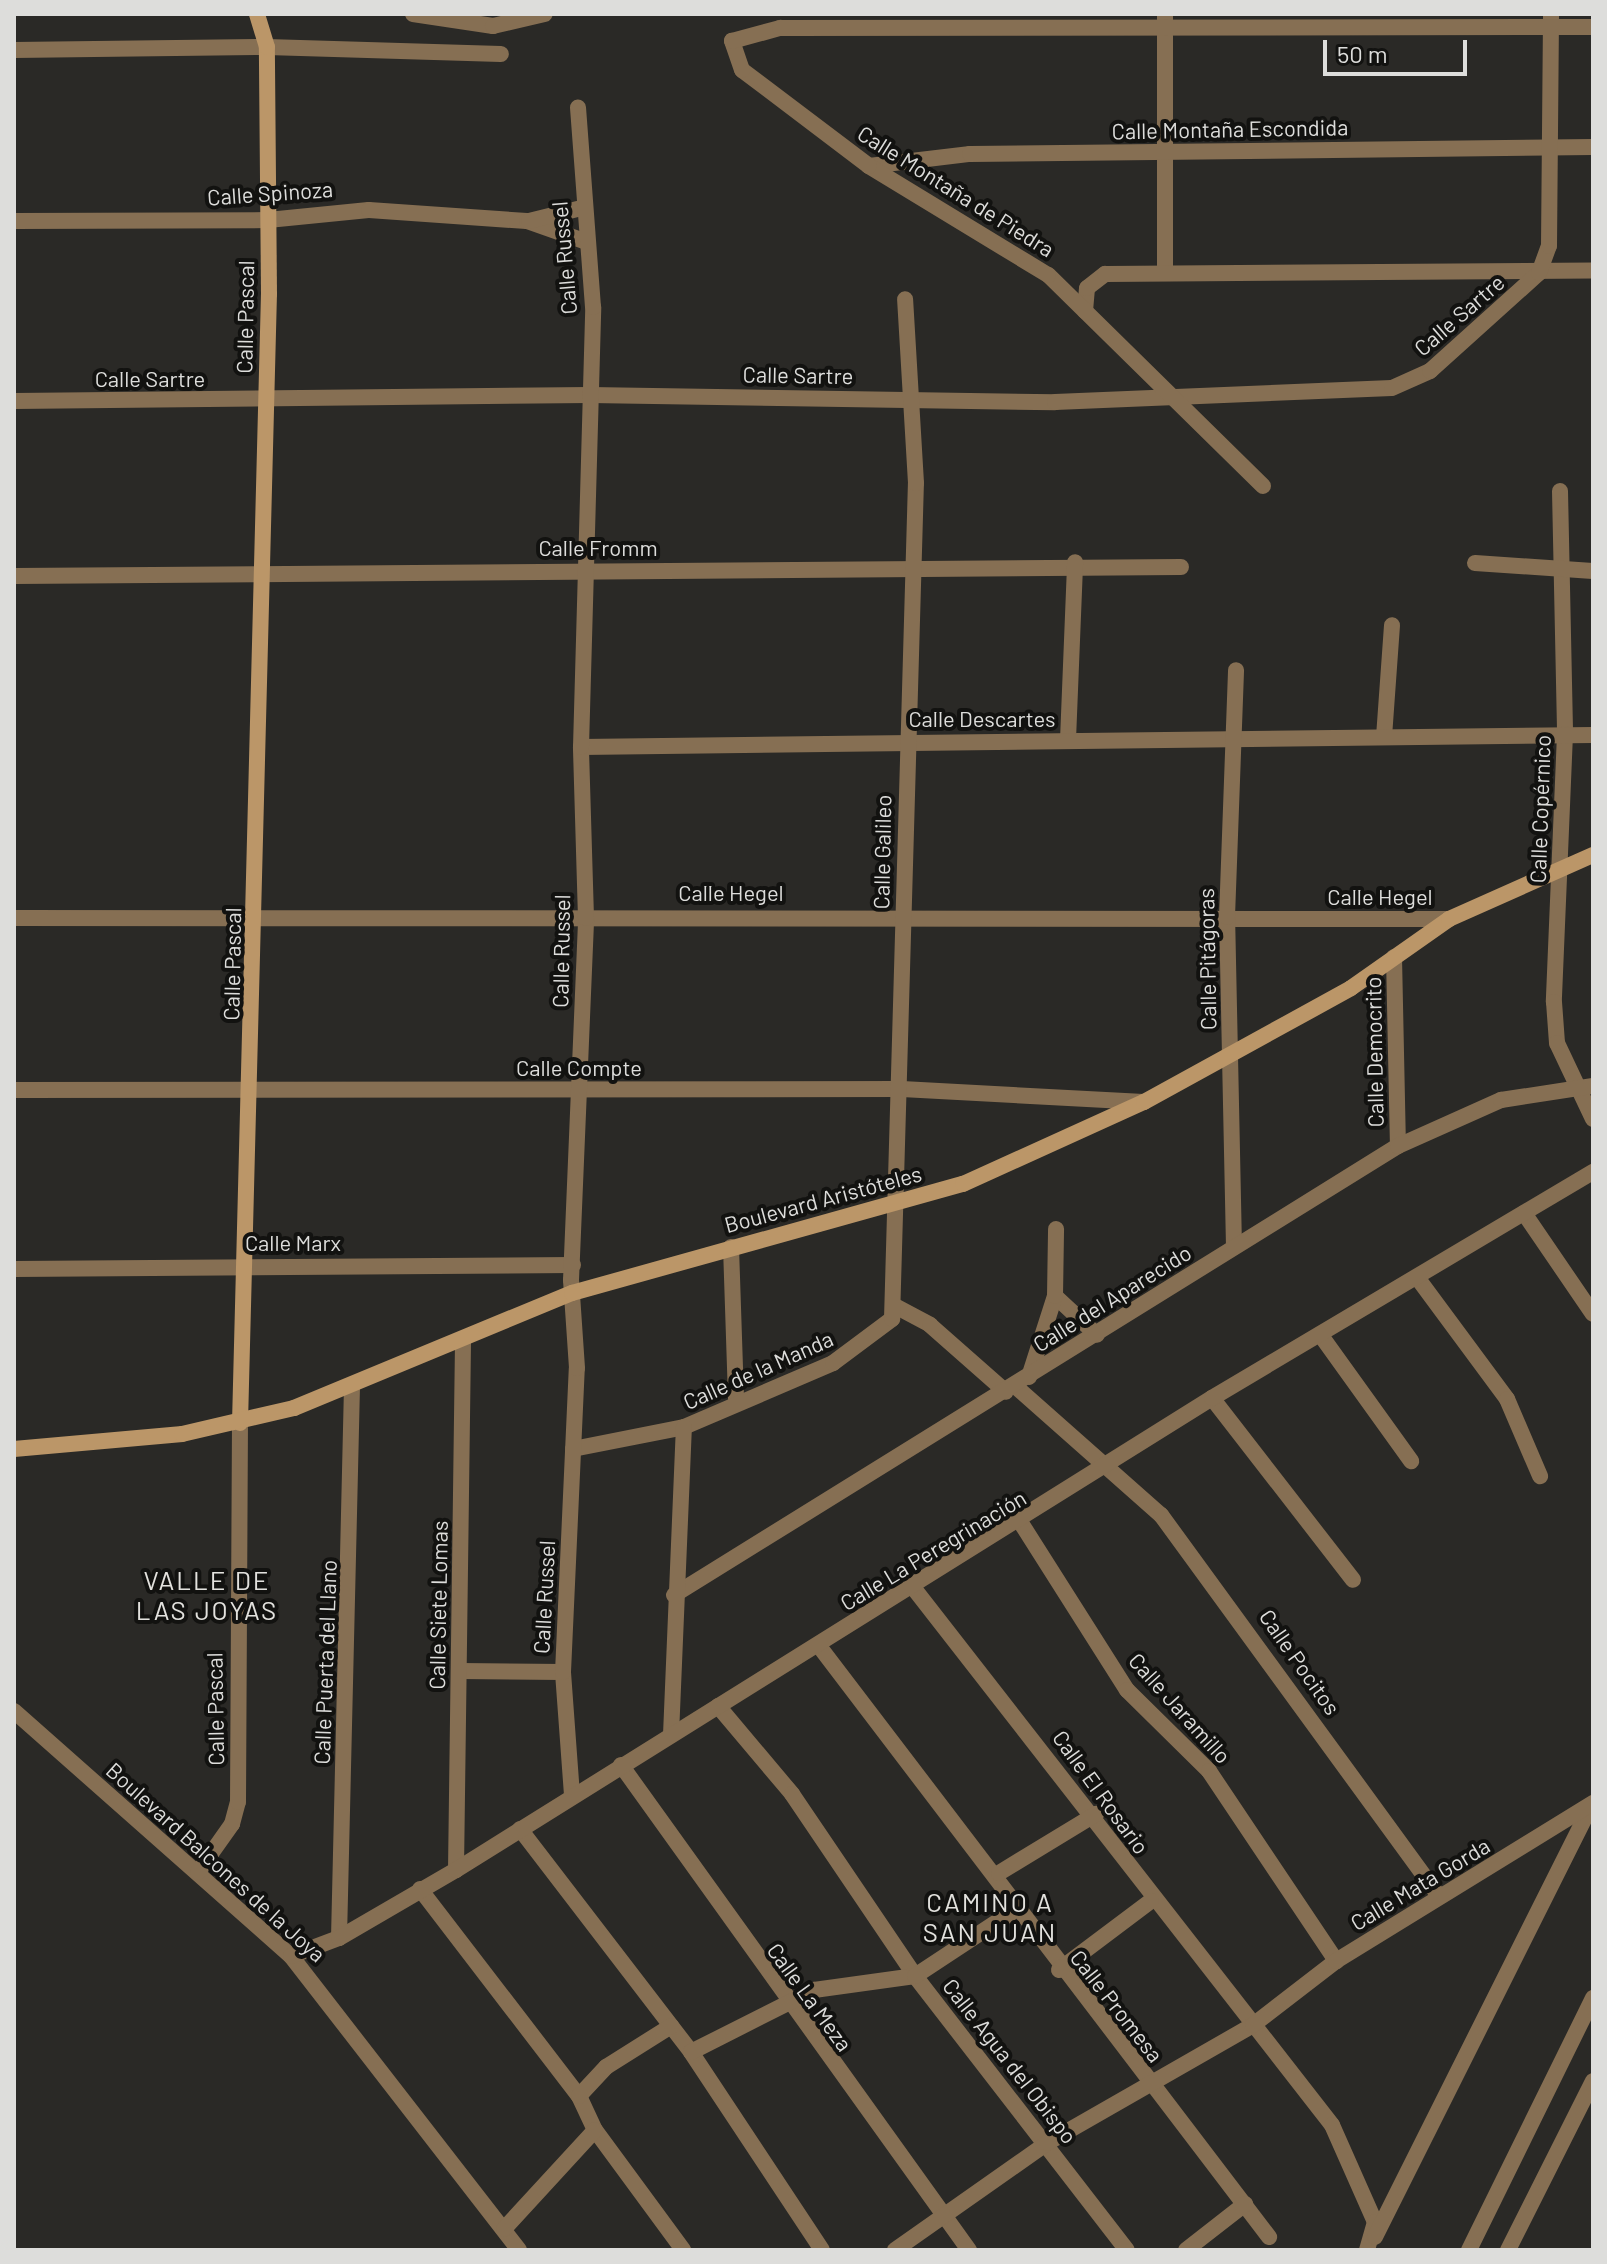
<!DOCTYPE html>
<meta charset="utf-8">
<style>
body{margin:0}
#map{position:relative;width:1607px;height:2264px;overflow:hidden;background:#2a2926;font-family:Barlow,sans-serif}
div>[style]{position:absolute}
.street>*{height:16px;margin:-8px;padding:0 8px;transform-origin:8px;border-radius:8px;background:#866f53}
.secondary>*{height:16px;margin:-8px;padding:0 8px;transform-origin:8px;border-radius:8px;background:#bb9668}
span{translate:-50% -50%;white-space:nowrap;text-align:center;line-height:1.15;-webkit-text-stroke:8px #121210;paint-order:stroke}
.street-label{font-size:22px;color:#dddddb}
.quarter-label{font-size:26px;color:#e3e2de;letter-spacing:2px}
.frame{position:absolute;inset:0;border:16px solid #dddddb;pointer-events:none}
.scale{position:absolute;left:1323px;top:40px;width:144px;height:36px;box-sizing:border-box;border:4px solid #dddddb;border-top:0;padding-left:10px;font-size:24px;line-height:28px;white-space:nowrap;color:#dddddb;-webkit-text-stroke:6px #121210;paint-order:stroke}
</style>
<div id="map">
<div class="street">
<div style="left:413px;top:14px;width:81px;rotate:8.5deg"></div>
<div style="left:493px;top:26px;width:53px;rotate:-13deg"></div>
<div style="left:1165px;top:14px;width:259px;rotate:90deg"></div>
<div style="left:14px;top:50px;width:253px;rotate:-0.7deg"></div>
<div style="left:267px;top:47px;width:234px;rotate:1.7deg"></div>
<div style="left:869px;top:166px;width:102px;rotate:-6.8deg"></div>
<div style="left:970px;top:154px;width:623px;rotate:-0.64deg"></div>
<div style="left:14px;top:221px;width:254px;rotate:-0.2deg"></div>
<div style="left:268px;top:220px;width:101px;rotate:-5.7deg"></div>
<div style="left:369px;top:210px;width:158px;rotate:4deg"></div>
<div style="left:527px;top:221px;width:60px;rotate:19.3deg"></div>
<div style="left:529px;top:221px;width:54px;rotate:-14deg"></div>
<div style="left:1085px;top:311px;width:23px;rotate:-85deg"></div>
<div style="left:1087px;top:288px;width:23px;rotate:-38deg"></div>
<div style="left:1105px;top:274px;width:488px;rotate:-0.4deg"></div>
<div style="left:14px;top:401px;width:576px;rotate:-0.6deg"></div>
<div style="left:590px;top:395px;width:465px;rotate:0.9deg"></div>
<div style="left:1055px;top:402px;width:337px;rotate:-2.4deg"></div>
<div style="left:1392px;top:388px;width:42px;rotate:-24.1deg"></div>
<div style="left:1430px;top:371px;width:147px;rotate:-42deg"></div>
<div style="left:1539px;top:273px;width:29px;rotate:-70deg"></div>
<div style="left:1549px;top:246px;width:232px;rotate:-89.5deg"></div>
<div style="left:1263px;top:486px;width:301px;rotate:-135.5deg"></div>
<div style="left:1048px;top:275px;width:210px;rotate:-148.7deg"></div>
<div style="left:869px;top:166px;width:159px;rotate:-142.9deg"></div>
<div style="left:742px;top:70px;width:31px;rotate:-109deg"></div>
<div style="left:732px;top:41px;width:50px;rotate:-15.2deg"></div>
<div style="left:780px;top:28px;width:813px;rotate:-0.07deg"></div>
<div style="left:1560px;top:491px;width:243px;rotate:88.8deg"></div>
<div style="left:1565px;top:734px;width:268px;rotate:92.4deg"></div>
<div style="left:1554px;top:1002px;width:41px;rotate:85.8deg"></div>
<div style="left:1557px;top:1043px;width:84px;rotate:64.7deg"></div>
<div style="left:1475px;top:563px;width:118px;rotate:3.9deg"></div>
<div style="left:14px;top:576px;width:1167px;rotate:-0.44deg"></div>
<div style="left:1384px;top:737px;width:112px;rotate:-85.9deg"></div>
<div style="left:1068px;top:740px;width:178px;rotate:-87.7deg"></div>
<div style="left:581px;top:747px;width:1012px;rotate:-0.68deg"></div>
<div style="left:14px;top:918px;width:1435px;rotate:0.04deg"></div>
<div style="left:1394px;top:957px;width:189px;rotate:88.8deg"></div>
<div style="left:14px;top:1090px;width:888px;rotate:-0.06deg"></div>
<div style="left:902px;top:1089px;width:242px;rotate:3.1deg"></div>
<div style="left:1524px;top:1213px;width:122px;rotate:55.7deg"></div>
<div style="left:731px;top:1247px;width:152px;rotate:88.1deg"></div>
<div style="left:1234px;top:1247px;width:330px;rotate:-91.2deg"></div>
<div style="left:1227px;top:917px;width:247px;rotate:-87.9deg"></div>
<div style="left:14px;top:1269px;width:559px;rotate:-0.41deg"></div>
<div style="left:1419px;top:1280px;width:148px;rotate:53.5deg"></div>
<div style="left:1507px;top:1399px;width:84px;rotate:66.8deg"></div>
<div style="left:1055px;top:1296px;width:57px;rotate:42.9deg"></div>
<div style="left:895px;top:1306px;width:40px;rotate:28deg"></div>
<div style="left:930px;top:1325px;width:101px;rotate:41.4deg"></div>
<div style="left:1322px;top:1337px;width:153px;rotate:54.3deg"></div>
<div style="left:1029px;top:1377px;width:85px;rotate:-72.2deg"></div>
<div style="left:1055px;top:1296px;width:67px;rotate:-89.1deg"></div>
<div style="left:1015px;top:1386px;width:195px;rotate:41.5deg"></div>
<div style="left:1161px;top:1515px;width:472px;rotate:53.9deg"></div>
<div style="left:1212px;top:1398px;width:230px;rotate:52.2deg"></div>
<div style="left:573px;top:1449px;width:113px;rotate:-11.2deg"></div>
<div style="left:684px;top:1427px;width:162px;rotate:-23.2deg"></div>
<div style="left:833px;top:1363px;width:74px;rotate:-36.7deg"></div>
<div style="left:892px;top:1319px;width:836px;rotate:-88.36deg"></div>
<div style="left:916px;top:483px;width:184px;rotate:-93.4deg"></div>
<div style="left:1021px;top:1523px;width:198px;rotate:57.6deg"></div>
<div style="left:1127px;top:1690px;width:115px;rotate:44.6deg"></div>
<div style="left:1209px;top:1771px;width:229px;rotate:56.2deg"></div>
<div style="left:912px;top:1586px;width:683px;rotate:52.07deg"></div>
<div style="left:1332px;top:2125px;width:106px;rotate:66.1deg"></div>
<div style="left:1375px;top:2222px;width:29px;rotate:106deg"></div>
<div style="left:674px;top:1595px;width:852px;rotate:-31.81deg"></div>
<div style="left:1398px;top:1146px;width:113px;rotate:-24.1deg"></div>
<div style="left:1501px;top:1100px;width:93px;rotate:-8.7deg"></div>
<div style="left:819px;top:1646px;width:743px;rotate:52.71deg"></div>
<div style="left:460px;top:1671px;width:103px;rotate:0.6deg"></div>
<div style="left:718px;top:1706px;width:115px;rotate:49.9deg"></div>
<div style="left:792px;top:1794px;width:220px;rotate:55.9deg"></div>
<div style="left:915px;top:1976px;width:346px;rotate:52.3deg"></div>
<div style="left:14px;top:1711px;width:370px;rotate:41.5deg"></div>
<div style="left:291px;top:1956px;width:372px;rotate:52.2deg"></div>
<div style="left:671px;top:1735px;width:308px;rotate:-87.6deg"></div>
<div style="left:621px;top:1765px;width:597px;rotate:54.34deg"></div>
<div style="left:572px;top:1795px;width:123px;rotate:-94.2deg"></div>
<div style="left:563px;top:1672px;width:304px;rotate:-87.4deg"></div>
<div style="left:577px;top:1368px;width:88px;rotate:-93.9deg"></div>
<div style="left:571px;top:1280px;width:362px;rotate:-87.6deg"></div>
<div style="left:586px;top:918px;width:171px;rotate:-91.7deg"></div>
<div style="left:581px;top:747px;width:440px;rotate:-88.4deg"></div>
<div style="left:593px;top:307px;width:200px;rotate:-94.3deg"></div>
<div style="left:520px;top:1829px;width:281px;rotate:52.5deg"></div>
<div style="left:691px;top:2052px;width:237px;rotate:56.5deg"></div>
<div style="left:456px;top:1870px;width:530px;rotate:-89.24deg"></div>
<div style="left:198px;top:1872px;width:59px;rotate:-54.7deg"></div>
<div style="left:232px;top:1824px;width:23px;rotate:-75deg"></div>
<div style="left:238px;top:1802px;width:379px;rotate:-89.7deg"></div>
<div style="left:999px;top:1873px;width:114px;rotate:-31.3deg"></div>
<div style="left:420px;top:1889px;width:261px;rotate:52.5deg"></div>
<div style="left:579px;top:2096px;width:38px;rotate:65deg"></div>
<div style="left:595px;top:2130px;width:149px;rotate:53.7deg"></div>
<div style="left:339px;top:1938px;width:552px;rotate:-88.65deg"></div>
<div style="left:291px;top:1956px;width:51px;rotate:-20.6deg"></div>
<div style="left:339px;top:1938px;width:135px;rotate:-30.2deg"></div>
<div style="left:456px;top:1870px;width:891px;rotate:-31.98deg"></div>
<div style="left:1212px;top:1398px;width:443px;rotate:-30.7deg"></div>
<div style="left:1059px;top:1970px;width:115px;rotate:-36.9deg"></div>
<div style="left:691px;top:2052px;width:138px;rotate:-26.8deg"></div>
<div style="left:814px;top:1990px;width:102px;rotate:-7.9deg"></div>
<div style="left:915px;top:1976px;width:123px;rotate:-33.4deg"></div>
<div style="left:579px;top:2096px;width:40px;rotate:-47deg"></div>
<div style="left:606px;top:2067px;width:77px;rotate:-32.2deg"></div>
<div style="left:504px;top:2229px;width:134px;rotate:-47.4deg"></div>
<div style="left:1375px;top:2237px;width:484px;rotate:-63.4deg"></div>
<div style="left:895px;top:2250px;width:186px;rotate:-35.1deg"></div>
<div style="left:1047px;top:2143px;width:237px;rotate:-29.8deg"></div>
<div style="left:1253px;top:2025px;width:105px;rotate:-37.6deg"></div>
<div style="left:1336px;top:1961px;width:302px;rotate:-31.6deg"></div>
<div style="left:1186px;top:2250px;width:75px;rotate:-37.9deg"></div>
<div style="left:1469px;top:2250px;width:281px;rotate:-63.8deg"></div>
<div style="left:1508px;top:2250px;width:189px;rotate:-63.3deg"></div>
</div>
<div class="secondary">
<div style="left:240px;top:1423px;width:1129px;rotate:-88.53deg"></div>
<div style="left:269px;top:294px;width:247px;rotate:-90.5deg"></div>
<div style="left:267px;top:47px;width:34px;rotate:-107deg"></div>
<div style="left:14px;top:1449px;width:169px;rotate:-5.1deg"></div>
<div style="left:182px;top:1434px;width:115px;rotate:-13.1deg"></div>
<div style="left:294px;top:1408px;width:301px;rotate:-22.5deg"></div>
<div style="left:572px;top:1293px;width:406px;rotate:-15.6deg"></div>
<div style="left:963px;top:1184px;width:199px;rotate:-24.4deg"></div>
<div style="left:1144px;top:1102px;width:236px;rotate:-28.8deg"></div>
<div style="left:1351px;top:988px;width:120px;rotate:-35.1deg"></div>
<div style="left:1449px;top:919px;width:158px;rotate:-24deg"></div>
</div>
<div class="street-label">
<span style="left:1230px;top:129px;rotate:-1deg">Calle Montaña Escondida</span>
<span style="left:956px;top:191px;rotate:32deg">Calle Montaña de Piedra</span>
<span style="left:270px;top:193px;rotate:-4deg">Calle Spinoza</span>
<span style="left:564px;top:258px;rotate:-95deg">Calle Russel</span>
<span style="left:1459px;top:315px;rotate:-41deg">Calle Sartre</span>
<span style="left:245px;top:317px;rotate:-89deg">Calle Pascal</span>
<span style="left:798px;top:375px;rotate:1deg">Calle Sartre</span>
<span style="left:150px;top:379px">Calle Sartre</span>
<span style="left:598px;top:548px">Calle Fromm</span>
<span style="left:982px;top:719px">Calle Descartes</span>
<span style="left:1540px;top:809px;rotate:-88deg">Calle Copérnico</span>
<span style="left:882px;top:852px;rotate:-89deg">Calle Galileo</span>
<span style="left:731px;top:893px">Calle Hegel</span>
<span style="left:1380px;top:897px">Calle Hegel</span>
<span style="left:561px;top:951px;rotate:-89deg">Calle Russel</span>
<span style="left:1207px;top:959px;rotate:-91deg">Calle Pitágoras</span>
<span style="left:232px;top:964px;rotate:-89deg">Calle Pascal</span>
<span style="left:1374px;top:1052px;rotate:-91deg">Calle Democrito</span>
<span style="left:579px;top:1068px">Calle Compte</span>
<span style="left:823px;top:1199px;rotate:-15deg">Boulevard Aristóteles</span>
<span style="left:293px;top:1243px">Calle Marx</span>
<span style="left:1112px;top:1298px;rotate:-32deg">Calle del Aparecido</span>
<span style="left:758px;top:1370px;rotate:-24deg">Calle de la Manda</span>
<span style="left:933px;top:1550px;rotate:-31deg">Calle La Peregrinación</span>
<span style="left:544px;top:1597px;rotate:-87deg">Calle Russel</span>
<span style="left:438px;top:1605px;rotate:-89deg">Calle Siete Lomas</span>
<span style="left:325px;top:1662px;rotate:-88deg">Calle Puerta del Llano</span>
<span style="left:1300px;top:1662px;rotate:55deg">Calle Pocitos</span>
<span style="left:1180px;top:1708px;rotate:48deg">Calle Jaramillo</span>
<span style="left:215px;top:1709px;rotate:-91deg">Calle Pascal</span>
<span style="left:1101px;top:1792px;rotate:54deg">Calle El Rosario</span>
<span style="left:216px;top:1862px;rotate:42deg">Boulevard Balcones de la Joya</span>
<span style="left:1420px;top:1884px;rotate:-31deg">Calle Mata Gorda</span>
<span style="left:810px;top:1997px;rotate:54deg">Calle La Meza</span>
<span style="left:1117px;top:2006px;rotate:52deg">Calle Promesa</span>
<span style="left:1010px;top:2061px;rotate:52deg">Calle Agua del Obispo</span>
</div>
<div class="quarter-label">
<span style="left:207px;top:1595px">VALLE DE<br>LAS JOYAS</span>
<span style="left:990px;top:1917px">CAMINO A<br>SAN JUAN</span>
</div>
<div class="frame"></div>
<div class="scale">50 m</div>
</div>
